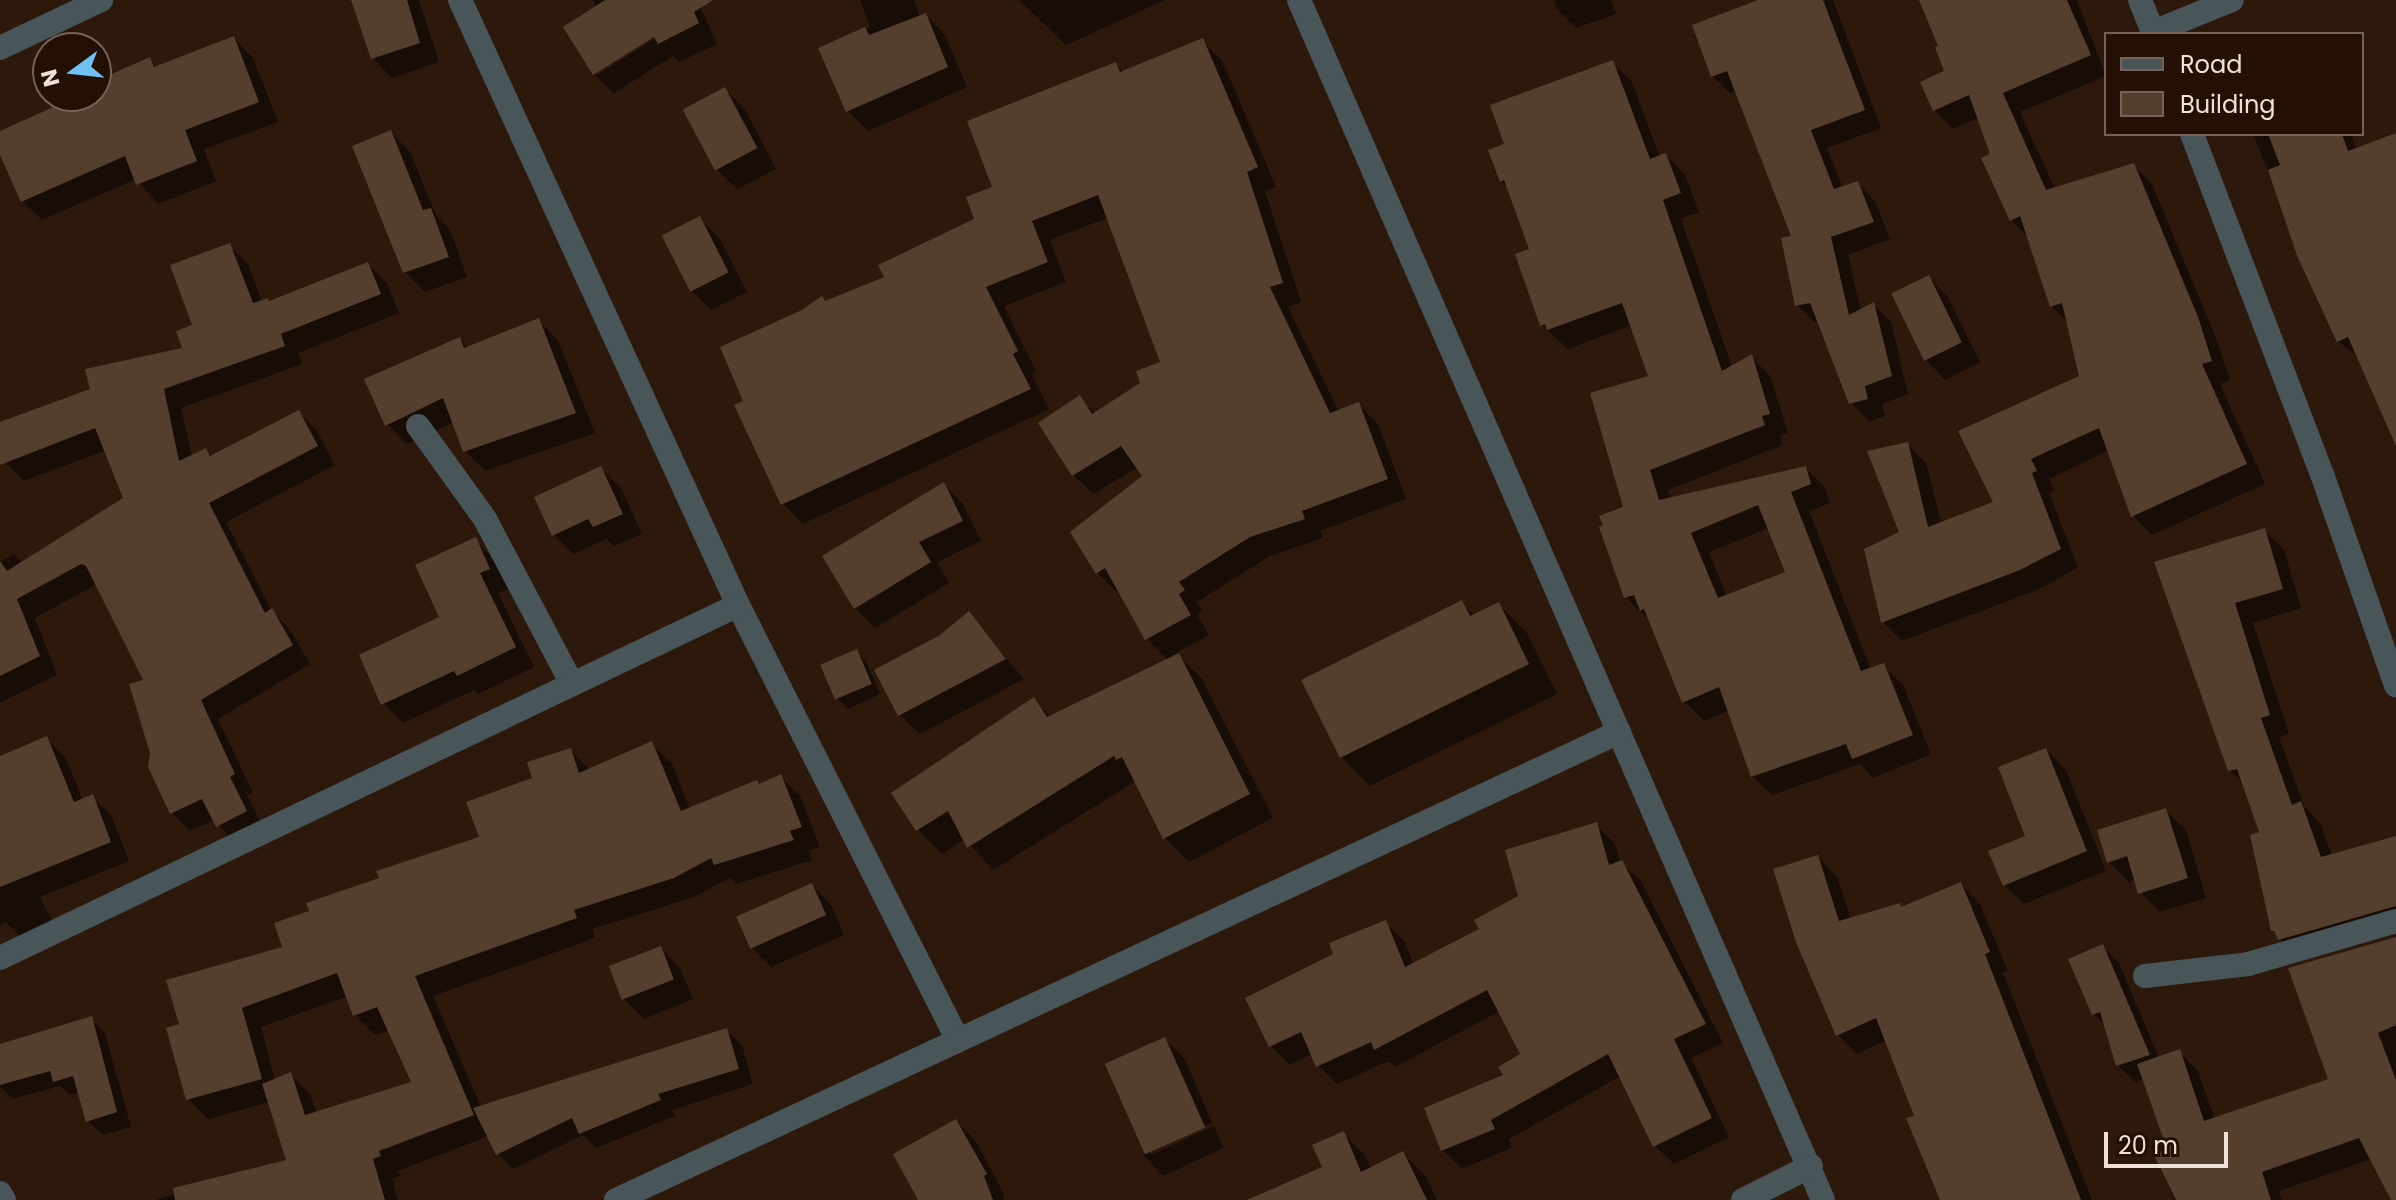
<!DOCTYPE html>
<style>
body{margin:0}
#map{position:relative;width:2396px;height:1200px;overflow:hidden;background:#2d180c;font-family:Poppins,sans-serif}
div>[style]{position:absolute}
.shadow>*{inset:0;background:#0007}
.building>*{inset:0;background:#543f2e;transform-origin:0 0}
.minor>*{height:24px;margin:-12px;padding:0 12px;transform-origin:12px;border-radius:12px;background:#485659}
span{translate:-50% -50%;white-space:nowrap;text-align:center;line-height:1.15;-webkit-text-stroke:7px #230f04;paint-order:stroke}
.legend{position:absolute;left:2104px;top:32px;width:260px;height:104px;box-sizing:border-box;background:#230f04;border:2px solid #756359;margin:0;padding:10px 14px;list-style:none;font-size:24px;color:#f0e1d8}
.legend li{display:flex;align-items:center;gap:16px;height:40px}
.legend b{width:40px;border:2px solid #756359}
.north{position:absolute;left:32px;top:32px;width:80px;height:80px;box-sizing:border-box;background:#230f04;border:2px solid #756359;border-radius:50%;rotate:255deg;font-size:22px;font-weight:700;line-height:32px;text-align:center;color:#f0e1d8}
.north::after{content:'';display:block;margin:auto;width:28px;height:36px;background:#70c1f4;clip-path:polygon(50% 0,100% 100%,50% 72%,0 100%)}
.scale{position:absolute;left:2104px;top:1132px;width:124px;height:36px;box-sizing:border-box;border:4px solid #f0e1d8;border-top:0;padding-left:10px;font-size:24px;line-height:28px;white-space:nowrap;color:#f0e1d8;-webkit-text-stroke:6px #230f04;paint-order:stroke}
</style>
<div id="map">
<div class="shadow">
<div style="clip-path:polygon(353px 0,419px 0,439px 62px,392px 78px,373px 58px)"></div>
<div style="clip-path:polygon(evenodd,593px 0,697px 0,717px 44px,679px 62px,673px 56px,614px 93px,594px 74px,596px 8px,593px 0,662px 30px,664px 33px,597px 75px,597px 70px,662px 30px)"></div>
<div style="clip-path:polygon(860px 0,914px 0,920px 17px,926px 15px,945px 35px,967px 87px,868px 131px,848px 111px,820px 49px,870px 27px)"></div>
<div style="clip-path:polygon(1019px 0,1165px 0,1066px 45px)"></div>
<div style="clip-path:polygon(1554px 0,1611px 0,1616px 14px,1576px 28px,1556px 8px)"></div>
<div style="clip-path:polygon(1764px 0,1833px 0,1881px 128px,1827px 148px,1843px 188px,1858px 183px,1875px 201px,1890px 239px,1848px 255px,1861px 311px,1874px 305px,1891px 322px,1908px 394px,1882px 404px,1885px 416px,1869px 421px,1851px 403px,1819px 322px,1815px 323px,1797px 305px,1794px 237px,1737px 91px,1730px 93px,1712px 76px)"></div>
<div style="clip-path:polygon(1922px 0,2077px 0,2106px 76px,2020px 112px,2055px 189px,2133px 165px,2152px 184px,2216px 338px,2230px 380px,2220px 384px,2265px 484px,2152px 535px,2133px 516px,2107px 451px,2049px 479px,2054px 490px,2049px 493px,2078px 568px,2039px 589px,1902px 641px,1883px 622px,1901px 533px,1907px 444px,1926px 463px,1941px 524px,1995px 503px,2081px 377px,2069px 323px,2051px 306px,2029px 238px,2011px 220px,1979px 118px,1953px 129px,1934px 110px,1946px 72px,1941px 47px)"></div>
<div style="clip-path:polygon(234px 38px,253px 58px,278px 122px,204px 149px,216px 181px,158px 204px,136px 179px,42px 220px,22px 201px,0 150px,0 133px,83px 96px,96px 96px,96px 83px,149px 59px,158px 68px)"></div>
<div style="clip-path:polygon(1202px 41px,1222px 60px,1276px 187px,1265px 191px,1301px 302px,1288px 307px,1339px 412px,1358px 404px,1378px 424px,1406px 499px,1320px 531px,1323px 538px,1270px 556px,1197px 602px,1203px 611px,1197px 614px,1209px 635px,1176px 653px,1202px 679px,1273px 818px,1189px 862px,1165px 838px,1136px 781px,993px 870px,965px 839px,942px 854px,918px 830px,894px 793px,1033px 699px,1051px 717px,1168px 660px,1147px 639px,1120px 590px,1117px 592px,1097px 573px,1145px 476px,1137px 468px,1093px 494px,1073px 475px,1080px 398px,1096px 414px,1143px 384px,1163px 363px,1110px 217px,1050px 240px,1066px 282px,1004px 306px,1036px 371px,1031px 374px,1049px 409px,803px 524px,783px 504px,745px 402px,826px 303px,886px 278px,977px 220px,994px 188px,1116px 64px,1124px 73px)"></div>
<div style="clip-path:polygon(evenodd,1612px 62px,1632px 82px,1660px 158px,1666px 155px,1685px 175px,1699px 212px,1681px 219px,1732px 367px,1751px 356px,1770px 376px,1788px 433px,1780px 436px,1783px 445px,1668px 490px,1671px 499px,1805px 468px,1825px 487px,1830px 503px,1809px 511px,1871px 670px,1884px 666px,1903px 685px,1931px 754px,1873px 778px,1860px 764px,1772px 795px,1752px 776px,1729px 711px,1704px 721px,1684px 702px,1648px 615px,1645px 616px,1626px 597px,1625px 508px,1650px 377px,1632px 325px,1568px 349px,1542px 325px,1531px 250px,1510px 189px,1501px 181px,1507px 145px,1612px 62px,1769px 528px,1788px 573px,1727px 597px,1709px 552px,1769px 528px)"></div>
<div style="clip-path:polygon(725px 90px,745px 109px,776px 169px,737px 189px,717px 170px)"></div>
<div style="clip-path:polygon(391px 132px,410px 152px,436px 215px,450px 230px,467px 277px,425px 292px,405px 272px)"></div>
<div style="clip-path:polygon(2253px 134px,2351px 134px,2357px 150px,2396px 135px,2396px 427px,2360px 359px,2338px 341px)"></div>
<div style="clip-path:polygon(700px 219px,720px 239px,747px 292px,711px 310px,691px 290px,664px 237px)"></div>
<div style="clip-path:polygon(229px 246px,248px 264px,262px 302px,271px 303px,368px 264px,387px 283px,399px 313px,298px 353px,302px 364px,181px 408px,192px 457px,206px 450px,213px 457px,298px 412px,317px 431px,335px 465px,226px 522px,272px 611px,290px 630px,310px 664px,218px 719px,253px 793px,247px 796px,265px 830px,236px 845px,215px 820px,190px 831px,172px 813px,152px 753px,146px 682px,97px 584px,35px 618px,57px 675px,0 703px,0 562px,14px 554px,23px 563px,126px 499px,106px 450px,24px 481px,5px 462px,0 448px,0 425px,92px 390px,185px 349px)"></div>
<div style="clip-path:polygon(1929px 277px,1948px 297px,1980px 362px,1945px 380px,1926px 360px)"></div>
<div style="clip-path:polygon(538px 320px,558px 340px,595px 433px,485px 471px,465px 451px,454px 422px,407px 444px,387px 424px,460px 339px,469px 348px)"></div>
<div style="clip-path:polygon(601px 469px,621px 488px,642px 534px,614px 546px,607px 539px,573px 554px,553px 534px)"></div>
<div style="clip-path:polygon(943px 484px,963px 504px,981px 541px,937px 562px,949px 583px,875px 628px,855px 608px)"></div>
<div style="clip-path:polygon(2265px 531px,2284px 550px,2301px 608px,2253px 623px,2289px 734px,2279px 737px,2304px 806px,2320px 823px,2332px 856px,2396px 838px,2396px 931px,2299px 958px,2273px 930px,2262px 834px,2244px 785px,2230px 770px,2157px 563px)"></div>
<div style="clip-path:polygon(475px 540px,495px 559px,508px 589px,498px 593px,534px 667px,478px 694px,474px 690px,403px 723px,383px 703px,442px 618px)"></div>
<div style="clip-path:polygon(1461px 602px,1475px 616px,1498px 604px,1527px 633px,1557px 694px,1370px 786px,1341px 757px)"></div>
<div style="clip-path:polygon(969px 614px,1024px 679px,920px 734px,900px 715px,941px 636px)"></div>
<div style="clip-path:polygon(856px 652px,866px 661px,880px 694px,848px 709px,838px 699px,823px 667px)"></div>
<div style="clip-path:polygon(46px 738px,65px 757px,83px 800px,92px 797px,111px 815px,129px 861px,40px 897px,52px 921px,20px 936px,6px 922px,0 925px,0 758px)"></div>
<div style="clip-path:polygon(evenodd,652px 744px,672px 764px,690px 809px,781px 777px,800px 796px,820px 847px,808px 851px,812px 860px,736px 884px,730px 878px,694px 897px,592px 929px,595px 938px,433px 996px,481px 1107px,726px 1030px,742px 1045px,753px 1084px,672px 1110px,675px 1116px,596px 1148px,583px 1135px,513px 1169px,498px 1154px,489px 1136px,398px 1171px,400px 1176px,392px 1179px,398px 1200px,155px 1200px,288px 1161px,270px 1102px,208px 1119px,188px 1099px,181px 1026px,285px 948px,311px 913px,481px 839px,535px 779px,570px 750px,590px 770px,652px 744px,348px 996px,355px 1015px,375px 1035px,390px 1030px,414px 1084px,317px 1114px,310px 1094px,290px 1074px,275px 1081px,261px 1027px,348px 996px)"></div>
<div style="clip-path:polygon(2046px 750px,2066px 770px,2106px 871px,2024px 904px,2004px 885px,2027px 837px)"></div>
<div style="clip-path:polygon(2166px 811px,2186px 830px,2206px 898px,2160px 912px,2140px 892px,2136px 879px,2129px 882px,2109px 862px)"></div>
<div style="clip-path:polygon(1596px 825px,1615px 844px,1621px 863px,1641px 881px,1723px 1043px,1691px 1058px,1729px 1137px,1674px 1164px,1655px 1146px,1621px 1076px,1509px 1139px,1512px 1148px,1462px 1169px,1443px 1150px,1523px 1055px,1500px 1011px,1395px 1067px,1389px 1061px,1337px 1084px,1318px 1065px,1313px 1053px,1290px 1065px,1271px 1046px,1247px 999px,1336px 954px,1385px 922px,1404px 941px,1414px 965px,1482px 930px)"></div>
<div style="clip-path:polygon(1818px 857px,1837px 877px,1851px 920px,1899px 905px,1903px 909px,1961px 884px,1980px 904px,2008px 971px,2003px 973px,2092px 1200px,1943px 1200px,1887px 1040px,1857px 1054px,1838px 1035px)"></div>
<div style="clip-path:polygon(812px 885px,831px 905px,844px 935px,771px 967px,751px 947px)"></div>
<div style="clip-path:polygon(2396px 938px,2396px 1200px,2392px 1200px,2372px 1159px,2279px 1191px,2282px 1200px,2174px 1200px,2157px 1156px,2169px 1151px,2145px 1078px,2135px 1082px,2118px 1065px,2107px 1027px,2094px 1014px,2103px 947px,2119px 963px,2159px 1058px,2179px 1052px,2198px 1071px,2215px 1120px,2330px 1080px)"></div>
<div style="clip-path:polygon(660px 948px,680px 968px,693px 999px,644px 1019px,624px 999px)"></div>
<div style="clip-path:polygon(91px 1019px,105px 1033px,131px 1127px,103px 1135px,88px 1121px,80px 1092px,69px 1095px,60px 1086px,13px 1099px,0 1086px,0 1045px)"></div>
<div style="clip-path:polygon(1165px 1040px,1185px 1059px,1212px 1123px,1151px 1151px,1151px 1155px,1214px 1126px,1224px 1148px,1163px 1176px,1144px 1156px)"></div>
<div style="clip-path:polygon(956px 1121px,975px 1140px,1004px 1194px,1003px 1200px,920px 1200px)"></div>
<div style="clip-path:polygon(1343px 1133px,1365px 1155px,1371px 1169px,1402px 1153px,1425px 1175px,1437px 1200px,1252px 1200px,1324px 1168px)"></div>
</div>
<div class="building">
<div style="clip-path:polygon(351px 0,407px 0,420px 43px,371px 59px)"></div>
<div style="clip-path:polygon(605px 0,713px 0,694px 12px,699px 23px,658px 44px,654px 37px,593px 75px,563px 27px)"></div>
<div style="clip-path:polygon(1758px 0,1823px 0,1865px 110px,1811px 130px,1834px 189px,1858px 181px,1874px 222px,1831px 237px,1849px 315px,1874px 302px,1892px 376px,1865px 386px,1868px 399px,1849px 404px,1810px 303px,1795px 306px,1781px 238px,1791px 236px,1727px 71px,1711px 77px,1692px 25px)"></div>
<div style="clip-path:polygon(1919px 0,2067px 0,2091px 55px,2003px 93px,2046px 190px,2134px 163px,2198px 317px,2212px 361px,2202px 364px,2247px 464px,2131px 517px,2099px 428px,2031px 459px,2037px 471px,2032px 473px,2061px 549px,2020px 570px,1881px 623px,1864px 549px,1899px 532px,1867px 451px,1908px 442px,1928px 527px,1993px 502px,1958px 431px,2079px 376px,2062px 303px,2050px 307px,2020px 216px,2010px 221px,1981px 158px,1990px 154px,1969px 95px,1933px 111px,1920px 82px,1944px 71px,1935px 47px,1938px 46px)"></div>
<div style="clip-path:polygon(926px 13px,948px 67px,846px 112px,818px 48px,865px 27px,869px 35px)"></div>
<div style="clip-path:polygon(234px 36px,259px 102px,185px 130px,197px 161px,136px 185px,125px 156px,21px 202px,0 155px,0 131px,78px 96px,96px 96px,96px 81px,150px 57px,154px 67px)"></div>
<div style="clip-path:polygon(1203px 38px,1258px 167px,1247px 172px,1283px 283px,1270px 287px,1330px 413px,1359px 402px,1388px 479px,1302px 511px,1305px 519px,1250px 537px,1179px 582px,1185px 590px,1179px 594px,1191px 615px,1145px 640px,1105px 568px,1096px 574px,1070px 532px,1142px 476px,1121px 446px,1072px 476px,1038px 423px,1080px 395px,1092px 414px,1140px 383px,1136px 371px,1160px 362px,1098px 195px,1032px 221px,1048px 262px,986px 287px,1018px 351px,1013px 354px,1031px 389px,781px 505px,734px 405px,743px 401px,720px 347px,802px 310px,822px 296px,825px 301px,884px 277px,878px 265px,974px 219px,966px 197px,992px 187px,967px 121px,1116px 62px,1120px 72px)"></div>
<div style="clip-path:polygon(evenodd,1613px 60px,1650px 159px,1666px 153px,1681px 193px,1663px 200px,1722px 371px,1752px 354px,1770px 414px,1762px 416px,1765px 425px,1650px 470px,1659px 500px,1806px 466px,1811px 484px,1791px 492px,1861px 671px,1884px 663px,1913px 735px,1852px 759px,1846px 744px,1751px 777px,1719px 687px,1682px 703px,1644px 609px,1640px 611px,1634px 595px,1624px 598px,1599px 527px,1603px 525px,1599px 516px,1623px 507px,1590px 393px,1648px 376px,1622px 303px,1547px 330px,1545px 324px,1540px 326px,1515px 254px,1529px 249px,1504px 180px,1500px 182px,1488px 150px,1504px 144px,1490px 105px,1613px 60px,1758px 505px,1785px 572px,1718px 598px,1691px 533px,1758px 505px)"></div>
<div style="left:725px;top:87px;width:69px;height:48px;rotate:62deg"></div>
<div style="clip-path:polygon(391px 130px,423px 210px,431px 208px,449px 257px,403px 273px,352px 146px)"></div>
<div style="clip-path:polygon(2396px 133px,2396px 446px,2348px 337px,2337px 342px,2298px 258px,2268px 170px,2280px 165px,2268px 134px,2342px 134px,2348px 151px)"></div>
<div style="left:700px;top:216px;width:63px;height:43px;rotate:63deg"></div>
<div style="clip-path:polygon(230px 243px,253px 303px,268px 298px,269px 301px,368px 262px,381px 294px,281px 334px,285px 346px,164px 389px,179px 461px,206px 448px,210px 456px,299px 410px,318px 446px,209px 503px,265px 613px,272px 608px,293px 645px,201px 700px,235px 774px,230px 777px,247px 811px,216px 827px,202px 799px,170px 814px,148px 767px,150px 753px,129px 684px,143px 680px,86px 566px,81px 564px,17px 599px,40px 656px,0 676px,0 561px,7px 571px,123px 498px,95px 428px,0 465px,0 422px,90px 389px,85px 369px,182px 348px,176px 331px,192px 325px,170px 265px)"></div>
<div style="left:1929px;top:275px;width:75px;height:42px;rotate:64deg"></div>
<div style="clip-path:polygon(539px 318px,576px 413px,463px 452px,443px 398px,385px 426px,364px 379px,460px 337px,464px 348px)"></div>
<div style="clip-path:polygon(601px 466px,623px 514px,593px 527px,588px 519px,552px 536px,534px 497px)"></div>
<div style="clip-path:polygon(944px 482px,963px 521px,919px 542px,931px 562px,854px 609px,822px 556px)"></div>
<div style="clip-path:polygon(2265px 528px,2283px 589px,2235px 603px,2270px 715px,2261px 718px,2292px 805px,2301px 801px,2321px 857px,2396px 836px,2396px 906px,2278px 940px,2274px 931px,2271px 931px,2250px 835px,2259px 832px,2237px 769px,2228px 771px,2154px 562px)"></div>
<div style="clip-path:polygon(476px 537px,490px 569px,480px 573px,516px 647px,457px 676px,454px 671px,381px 705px,359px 655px,439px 617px,415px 565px)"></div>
<div style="clip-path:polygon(1462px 600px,1470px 616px,1499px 602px,1529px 664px,1340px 758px,1301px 680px)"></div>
<div style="clip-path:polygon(969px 611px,1006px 659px,898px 716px,874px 670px,940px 635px)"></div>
<div style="left:857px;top:649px;width:38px;height:40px;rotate:67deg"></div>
<div style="clip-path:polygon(1179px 653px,1250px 794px,1163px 839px,1122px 757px,1116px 760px,1114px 756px,967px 848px,948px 811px,916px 831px,891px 793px,1034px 697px,1047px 717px)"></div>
<div style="clip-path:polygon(47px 736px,74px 802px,93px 794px,111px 842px,0 887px,0 756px)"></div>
<div style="clip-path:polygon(652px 741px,681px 811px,757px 780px,759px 784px,781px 774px,802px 827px,790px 831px,794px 840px,714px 865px,711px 858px,674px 878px,574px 910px,577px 918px,415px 976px,474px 1115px,379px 1151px,381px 1156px,373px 1159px,385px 1200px,175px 1200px,173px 1188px,286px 1160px,262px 1084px,291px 1072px,305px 1115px,411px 1082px,377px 1007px,353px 1016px,337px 973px,242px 1008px,262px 1079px,186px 1100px,166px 1028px,179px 1024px,166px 980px,282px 947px,274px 923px,309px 911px,306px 903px,379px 878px,376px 871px,479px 837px,466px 802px,532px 778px,527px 762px,571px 748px,579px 773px)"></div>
<div style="clip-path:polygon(2046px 748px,2087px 851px,2003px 886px,1988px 851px,2025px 836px,1998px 767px)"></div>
<div style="clip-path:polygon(2166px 808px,2188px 878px,2138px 894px,2127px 856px,2107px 863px,2097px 830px)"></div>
<div style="clip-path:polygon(1597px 822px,1609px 865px,1622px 860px,1706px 1024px,1674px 1039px,1712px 1118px,1653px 1147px,1608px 1054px,1491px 1120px,1495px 1129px,1441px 1151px,1424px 1108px,1503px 1075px,1498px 1067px,1520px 1054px,1487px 990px,1374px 1050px,1371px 1042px,1316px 1067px,1301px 1032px,1269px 1047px,1245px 998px,1333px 954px,1329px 943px,1386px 920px,1405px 967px,1479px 929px,1474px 920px,1518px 896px,1505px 850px)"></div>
<div style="clip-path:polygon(1818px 855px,1839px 921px,1900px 903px,1901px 907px,1961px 882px,1990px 952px,1985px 954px,2081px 1200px,1940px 1200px,1906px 1118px,1914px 1116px,1876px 1018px,1836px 1036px,1796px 942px,1773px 869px)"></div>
<div style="left:812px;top:883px;width:35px;height:83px;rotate:66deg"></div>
<div style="clip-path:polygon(2396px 937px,2396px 1025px,2378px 1033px,2396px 1080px,2396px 1200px,2391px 1200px,2359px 1138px,2262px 1172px,2271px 1200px,2176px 1200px,2154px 1155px,2167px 1149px,2137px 1064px,2180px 1049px,2204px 1121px,2328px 1079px,2288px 968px)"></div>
<div style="clip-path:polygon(2103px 944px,2150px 1055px,2116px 1066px,2100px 1012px,2092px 1015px,2068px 959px)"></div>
<div style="left:661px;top:946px;width:36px;height:56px;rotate:69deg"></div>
<div style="clip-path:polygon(92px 1016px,117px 1112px,86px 1122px,73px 1076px,53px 1082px,50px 1071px,0 1085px,0 1044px)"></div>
<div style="clip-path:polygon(727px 1028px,739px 1069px,658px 1094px,661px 1100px,579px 1134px,572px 1118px,496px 1155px,473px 1108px)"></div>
<div style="left:1165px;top:1037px;width:99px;height:66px;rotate:66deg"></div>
<div style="clip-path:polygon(956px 1119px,987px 1174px,984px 1176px,993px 1200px,918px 1200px,893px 1154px)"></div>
<div style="clip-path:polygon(1344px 1131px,1361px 1172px,1403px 1151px,1427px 1200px,1247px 1200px,1322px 1167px,1312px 1145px)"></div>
</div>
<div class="minor">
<div style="left:460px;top:0;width:666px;rotate:65.32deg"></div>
<div style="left:738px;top:605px;width:486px;rotate:63.2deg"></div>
<div style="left:1299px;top:0;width:1309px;rotate:66.41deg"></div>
<div style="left:2140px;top:0;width:37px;rotate:68deg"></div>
<div style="left:2153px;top:32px;width:85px;rotate:-22.1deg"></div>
<div style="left:0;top:48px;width:112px;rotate:-25.4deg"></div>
<div style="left:2192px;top:134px;width:364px;rotate:69.1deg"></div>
<div style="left:2322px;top:474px;width:224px;rotate:70.7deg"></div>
<div style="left:418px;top:426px;width:115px;rotate:54.2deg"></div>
<div style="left:485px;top:519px;width:187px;rotate:62.2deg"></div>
<div style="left:0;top:958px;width:818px;rotate:-25.56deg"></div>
<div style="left:2145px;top:976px;width:104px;rotate:-6.6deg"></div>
<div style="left:2248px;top:964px;width:154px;rotate:-16.2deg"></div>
<div style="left:0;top:1193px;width:8px;rotate:60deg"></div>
<div style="left:616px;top:1200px;width:1107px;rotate:-25.01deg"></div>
<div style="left:1743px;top:1200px;width:76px;rotate:-26.6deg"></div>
</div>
<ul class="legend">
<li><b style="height:10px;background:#485659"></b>Road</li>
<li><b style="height:22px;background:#543f2e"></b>Building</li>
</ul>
<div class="north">N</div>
<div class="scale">20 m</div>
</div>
